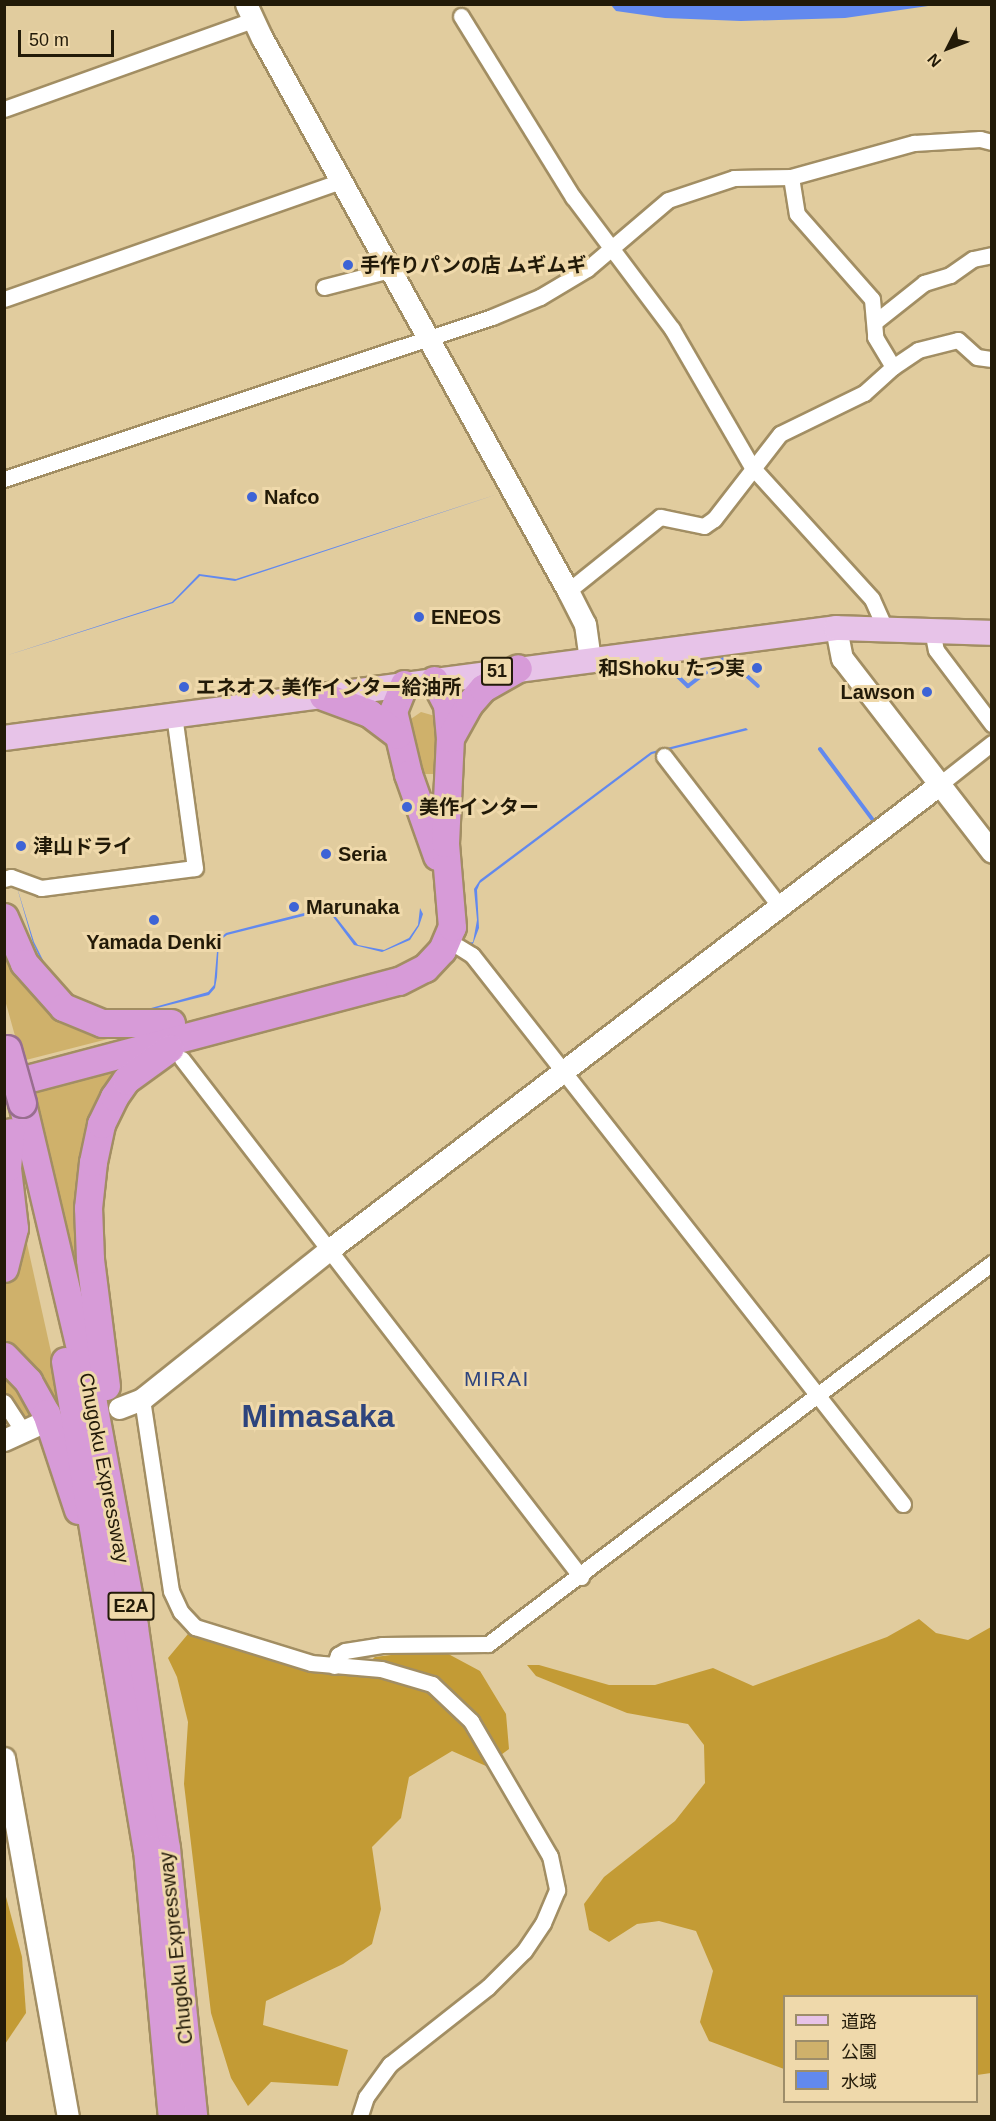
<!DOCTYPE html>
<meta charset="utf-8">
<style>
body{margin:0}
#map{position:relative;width:996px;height:2121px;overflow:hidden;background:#e1cc9e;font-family:Helvetica,"Noto Sans JP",sans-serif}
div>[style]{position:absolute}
.green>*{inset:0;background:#cfb16b}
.forest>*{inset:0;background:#c39b35}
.water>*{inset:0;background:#6289ee}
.stream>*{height:4px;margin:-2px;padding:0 2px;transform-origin:2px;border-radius:2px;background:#6289ee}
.roads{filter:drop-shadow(2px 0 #a28e63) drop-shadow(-2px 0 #a28e63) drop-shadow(0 2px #a28e63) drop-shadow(0 -2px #a28e63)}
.street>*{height:15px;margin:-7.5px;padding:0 7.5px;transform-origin:7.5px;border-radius:7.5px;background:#fff}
.secondary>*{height:21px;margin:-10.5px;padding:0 10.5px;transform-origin:10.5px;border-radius:10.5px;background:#fff}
.primary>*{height:24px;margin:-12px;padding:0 12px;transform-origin:12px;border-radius:12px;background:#e7c3e8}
.highway>*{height:27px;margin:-13.5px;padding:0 13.5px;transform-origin:13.5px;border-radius:13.5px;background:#d79bd8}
.bridges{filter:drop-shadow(2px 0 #986e8f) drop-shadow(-2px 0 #986e8f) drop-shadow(0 2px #986e8f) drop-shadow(0 -2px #986e8f)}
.highway-bridge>*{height:27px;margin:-13.5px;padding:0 13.5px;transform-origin:13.5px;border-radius:13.5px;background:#d79bd8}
.dots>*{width:16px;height:16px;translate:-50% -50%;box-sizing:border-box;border:3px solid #efd9ab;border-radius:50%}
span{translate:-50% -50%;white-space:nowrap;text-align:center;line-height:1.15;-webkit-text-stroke:6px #efd9ab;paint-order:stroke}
.shield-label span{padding:2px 4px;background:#efd9ab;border:2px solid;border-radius:4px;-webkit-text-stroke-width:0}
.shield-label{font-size:18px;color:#221a08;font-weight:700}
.poi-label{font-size:20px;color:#221a08;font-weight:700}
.left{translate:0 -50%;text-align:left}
.right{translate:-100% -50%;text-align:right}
.street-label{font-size:20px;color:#221a08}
.neighbourhood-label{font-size:21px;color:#2e447d;letter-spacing:1.5px}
.town-label{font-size:32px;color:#2e447d;font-weight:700}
.frame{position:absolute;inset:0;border:6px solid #221a08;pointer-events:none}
.legend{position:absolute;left:783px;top:1995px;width:195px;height:108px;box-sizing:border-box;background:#efd9ab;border:2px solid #9d8d6a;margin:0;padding:8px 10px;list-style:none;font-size:18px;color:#221a08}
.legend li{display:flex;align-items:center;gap:12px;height:30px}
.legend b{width:30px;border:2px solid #9d8d6a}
.north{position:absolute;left:918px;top:18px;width:60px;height:60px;-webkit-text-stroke:4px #efd9ab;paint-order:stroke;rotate:228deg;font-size:16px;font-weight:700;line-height:24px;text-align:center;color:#221a08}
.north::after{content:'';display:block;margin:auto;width:21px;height:27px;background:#221a08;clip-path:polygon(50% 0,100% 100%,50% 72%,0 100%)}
.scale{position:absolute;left:18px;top:30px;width:96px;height:27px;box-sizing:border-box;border:3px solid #221a08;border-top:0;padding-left:8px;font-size:18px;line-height:21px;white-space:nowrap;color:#221a08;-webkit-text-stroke:4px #efd9ab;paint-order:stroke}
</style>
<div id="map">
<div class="green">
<div style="clip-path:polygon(421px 712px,435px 716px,440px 724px,438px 773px,433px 774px,421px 774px,408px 721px)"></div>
<div style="clip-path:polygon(4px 931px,27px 976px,139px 1031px,22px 1061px,5px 1000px)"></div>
<div style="clip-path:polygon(154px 1050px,93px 1129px,103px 1398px,28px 1083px)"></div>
<div style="clip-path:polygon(22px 1221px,57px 1379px,70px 1450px,5px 1349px,4px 1280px)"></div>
<div style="clip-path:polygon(5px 1365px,40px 1418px,22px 1420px,5px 1395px)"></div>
</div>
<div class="forest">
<div style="clip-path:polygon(919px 1619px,936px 1633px,968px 1640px,991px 1627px,991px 2073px,977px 2075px,976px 1996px,784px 1996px,784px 2069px,709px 2041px,700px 2022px,713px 1971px,696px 1931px,659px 1921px,637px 1924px,609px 1942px,589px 1930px,584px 1904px,604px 1877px,675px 1821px,705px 1783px,704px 1745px,688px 1724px,627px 1713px,536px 1676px,527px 1665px,539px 1665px,609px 1685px,655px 1685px,713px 1668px,753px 1686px,887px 1637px)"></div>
<div style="clip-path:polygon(188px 1634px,301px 1667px,354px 1676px,375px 1657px,439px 1649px,480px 1671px,506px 1714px,509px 1749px,486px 1766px,452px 1751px,409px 1777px,401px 1818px,372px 1847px,381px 1909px,372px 1944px,343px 1964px,266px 2001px,263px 2025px,348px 2050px,338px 2086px,271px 2082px,248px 2106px,231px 2078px,211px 2013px,184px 1784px,188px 1722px,177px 1677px,168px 1658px)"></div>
<div style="clip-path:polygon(5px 1893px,22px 1957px,26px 2013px,5px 2044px)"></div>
</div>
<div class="water">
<div style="clip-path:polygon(611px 5px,935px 5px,845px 18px,741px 21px,665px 18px,616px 11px)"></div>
<div style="clip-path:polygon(498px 494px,235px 581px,200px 576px,173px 603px,5px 656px,172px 602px,199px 574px,236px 579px)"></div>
<div style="clip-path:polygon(746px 728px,748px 730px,652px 754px,480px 883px,477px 890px,479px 928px,471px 949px,464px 944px,473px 942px,477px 920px,474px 889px,480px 880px,651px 752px)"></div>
<div style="clip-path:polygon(16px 884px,34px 942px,51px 976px,82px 1004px,114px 1012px,144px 1010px,208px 992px,214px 985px,218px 940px,226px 933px,328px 907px,358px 945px,384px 950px,409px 938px,418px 925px,420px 908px,423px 914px,419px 926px,410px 940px,382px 952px,354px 945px,328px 910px,227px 935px,219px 941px,217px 977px,215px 988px,209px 995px,145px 1011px,114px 1014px,80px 1006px,49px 977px,33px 943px)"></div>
</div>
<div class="stream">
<div style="left:665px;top:664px;width:32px;rotate:44deg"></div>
<div style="left:688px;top:686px;width:48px;rotate:-37.3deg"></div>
<div style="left:726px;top:657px;width:43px;rotate:42.2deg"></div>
<div style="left:820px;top:749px;width:89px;rotate:53.3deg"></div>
<div style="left:873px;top:820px;width:4px"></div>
</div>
<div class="roads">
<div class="street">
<div style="left:461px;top:16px;width:213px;rotate:58.3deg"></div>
<div style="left:573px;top:197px;width:165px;rotate:53.1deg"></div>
<div style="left:672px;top:329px;width:160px;rotate:59.9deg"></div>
<div style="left:752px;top:467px;width:178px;rotate:47.7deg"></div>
<div style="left:872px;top:599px;width:32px;rotate:66deg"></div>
<div style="left:4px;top:109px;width:263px;rotate:-19.7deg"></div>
<div style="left:791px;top:177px;width:128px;rotate:-15.5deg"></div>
<div style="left:914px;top:143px;width:66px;rotate:-3.5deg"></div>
<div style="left:980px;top:139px;width:12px;rotate:14deg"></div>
<div style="left:324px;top:287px;width:68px;rotate:-14.4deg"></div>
<div style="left:4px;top:299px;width:357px;rotate:-19.3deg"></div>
<div style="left:875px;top:322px;width:63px;rotate:-38.5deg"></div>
<div style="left:924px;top:283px;width:27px;rotate:-17deg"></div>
<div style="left:950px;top:275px;width:28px;rotate:-35deg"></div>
<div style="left:973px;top:259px;width:19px;rotate:-12deg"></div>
<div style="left:893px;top:367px;width:30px;rotate:-34deg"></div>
<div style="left:918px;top:350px;width:41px;rotate:-14deg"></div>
<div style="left:958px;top:340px;width:25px;rotate:42deg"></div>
<div style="left:977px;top:357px;width:15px;rotate:8deg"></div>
<div style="left:4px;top:479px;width:514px;rotate:-18.36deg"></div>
<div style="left:492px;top:317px;width:52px;rotate:-22.6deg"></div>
<div style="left:540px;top:297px;width:55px;rotate:-30.8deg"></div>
<div style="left:587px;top:269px;width:106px;rotate:-40.4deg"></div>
<div style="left:668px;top:200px;width:70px;rotate:-18.4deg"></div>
<div style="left:734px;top:178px;width:57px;rotate:-1deg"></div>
<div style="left:791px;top:177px;width:37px;rotate:81deg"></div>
<div style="left:797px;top:214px;width:113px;rotate:48.6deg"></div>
<div style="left:872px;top:299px;width:38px;rotate:85deg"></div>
<div style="left:875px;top:337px;width:35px;rotate:59deg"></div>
<div style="left:893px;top:367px;width:39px;rotate:138deg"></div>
<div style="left:864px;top:393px;width:93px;rotate:154deg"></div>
<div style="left:780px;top:434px;width:108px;rotate:127.8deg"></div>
<div style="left:714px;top:519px;width:12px;rotate:145deg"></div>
<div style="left:704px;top:526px;width:45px;rotate:-168.4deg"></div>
<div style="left:660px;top:517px;width:118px;rotate:141.2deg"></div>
<div style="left:932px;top:630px;width:20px;rotate:79deg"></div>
<div style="left:936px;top:650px;width:93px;rotate:52.9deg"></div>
<div style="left:664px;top:756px;width:187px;rotate:52.4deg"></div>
<div style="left:940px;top:784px;width:66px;rotate:-38.3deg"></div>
<div style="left:4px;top:879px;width:7px;rotate:-16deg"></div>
<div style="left:11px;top:877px;width:32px;rotate:20deg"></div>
<div style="left:41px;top:888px;width:155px;rotate:-7.4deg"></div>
<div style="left:195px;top:868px;width:155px;rotate:-97.8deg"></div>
<div style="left:459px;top:947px;width:15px;rotate:32deg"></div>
<div style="left:472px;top:955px;width:698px;rotate:51.87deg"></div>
<div style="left:182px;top:1059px;width:654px;rotate:52.39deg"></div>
<div style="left:142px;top:1399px;width:194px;rotate:81.4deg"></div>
<div style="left:171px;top:1591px;width:23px;rotate:65deg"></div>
<div style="left:181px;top:1612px;width:21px;rotate:47deg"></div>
<div style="left:195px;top:1627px;width:121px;rotate:17.2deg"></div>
<div style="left:311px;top:1663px;width:70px;rotate:4.9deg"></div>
<div style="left:381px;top:1669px;width:53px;rotate:16.4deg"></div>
<div style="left:432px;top:1684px;width:54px;rotate:43.5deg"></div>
<div style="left:471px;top:1721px;width:156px;rotate:59.7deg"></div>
<div style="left:550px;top:1856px;width:35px;rotate:78deg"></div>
<div style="left:557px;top:1890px;width:36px;rotate:113deg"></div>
<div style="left:543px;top:1923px;width:34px;rotate:124deg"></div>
<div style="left:524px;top:1951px;width:51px;rotate:135deg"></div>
<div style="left:488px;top:1987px;width:125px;rotate:141.8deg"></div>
<div style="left:390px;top:2064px;width:41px;rotate:126deg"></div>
<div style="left:366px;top:2097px;width:20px;rotate:108deg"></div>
<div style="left:4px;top:1402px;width:33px;rotate:57deg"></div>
<div style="left:334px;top:1666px;width:12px;rotate:-70deg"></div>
<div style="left:338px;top:1655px;width:8px;rotate:-30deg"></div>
<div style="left:345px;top:1651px;width:37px;rotate:-9deg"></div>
<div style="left:382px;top:1645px;width:106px;rotate:-0.5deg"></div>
<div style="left:488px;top:1644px;width:632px;rotate:-37.09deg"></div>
</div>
<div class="secondary">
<div style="left:246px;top:4px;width:38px;rotate:65deg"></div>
<div style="left:262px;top:38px;width:632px;rotate:61.04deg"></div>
<div style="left:568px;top:591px;width:37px;rotate:63deg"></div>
<div style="left:585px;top:624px;width:34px;rotate:82deg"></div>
<div style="left:836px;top:628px;width:31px;rotate:79deg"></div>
<div style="left:842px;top:658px;width:245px;rotate:52.3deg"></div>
<div style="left:119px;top:1408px;width:25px;rotate:-21deg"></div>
<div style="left:142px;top:1399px;width:241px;rotate:-38.6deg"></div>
<div style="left:330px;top:1249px;width:767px;rotate:-37.32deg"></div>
<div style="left:4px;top:1440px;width:41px;rotate:-24.7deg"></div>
<div style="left:4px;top:1758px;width:364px;rotate:79.9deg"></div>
</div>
<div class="primary">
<div style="left:4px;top:738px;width:839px;rotate:-7.53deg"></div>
<div style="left:836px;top:628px;width:156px;rotate:1.8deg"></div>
</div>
<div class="highway">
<div style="left:434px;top:680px;width:27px;rotate:62deg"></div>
<div style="left:447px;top:704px;width:34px;rotate:85deg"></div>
<div style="left:404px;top:684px;width:29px;rotate:112deg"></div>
<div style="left:393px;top:711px;width:65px;rotate:76.6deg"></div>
<div style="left:408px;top:774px;width:87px;rotate:70.5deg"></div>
<div style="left:323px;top:696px;width:49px;rotate:20.3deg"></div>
<div style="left:369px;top:713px;width:36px;rotate:37deg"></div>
<div style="left:4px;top:917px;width:50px;rotate:66.5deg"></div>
<div style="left:24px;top:963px;width:59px;rotate:48.4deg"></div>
<div style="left:63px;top:1007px;width:42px;rotate:22.3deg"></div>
<div style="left:102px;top:1023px;width:69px"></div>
<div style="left:4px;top:1085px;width:408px;rotate:-14.8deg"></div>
<div style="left:399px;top:981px;width:29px;rotate:-27deg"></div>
<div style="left:425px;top:968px;width:25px;rotate:-47deg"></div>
<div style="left:442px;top:950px;width:25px;rotate:-67deg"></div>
<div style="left:452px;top:927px;width:84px;rotate:-94.8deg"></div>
<div style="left:445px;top:843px;width:105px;rotate:-87.3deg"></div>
<div style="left:450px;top:738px;width:39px;rotate:-61deg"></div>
<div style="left:469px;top:704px;width:21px;rotate:-49deg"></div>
<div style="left:483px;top:688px;width:40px;rotate:-29.7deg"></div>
<div style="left:22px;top:1103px;width:308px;rotate:76.7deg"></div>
<div style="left:93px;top:1403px;width:228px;rotate:79.6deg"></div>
<div style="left:134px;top:1627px;width:223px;rotate:81.8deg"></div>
<div style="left:166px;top:1848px;width:269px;rotate:84.2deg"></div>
<div style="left:4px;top:1268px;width:41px;rotate:-76deg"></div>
<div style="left:14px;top:1228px;width:60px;rotate:-96.7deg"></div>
<div style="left:7px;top:1168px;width:36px;rotate:-85deg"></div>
<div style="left:4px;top:1356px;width:35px;rotate:46deg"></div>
<div style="left:28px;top:1381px;width:37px;rotate:61deg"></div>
<div style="left:46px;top:1413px;width:102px;rotate:71.7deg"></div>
<div style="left:65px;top:1361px;width:495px;rotate:80.5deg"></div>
<div style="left:147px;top:1849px;width:268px;rotate:84.7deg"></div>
<div style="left:106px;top:1386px;width:128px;rotate:-97.2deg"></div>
<div style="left:90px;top:1259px;width:51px;rotate:-92.2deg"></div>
<div style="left:88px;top:1208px;width:46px;rotate:-83.8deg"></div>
<div style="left:93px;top:1162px;width:39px;rotate:-78deg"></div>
<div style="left:101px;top:1124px;width:30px;rotate:-64deg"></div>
<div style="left:114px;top:1097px;width:21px;rotate:-55deg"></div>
<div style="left:126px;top:1080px;width:54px;rotate:-36deg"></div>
</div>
</div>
<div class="bridges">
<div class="highway-bridge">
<div style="left:7px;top:1049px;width:56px;rotate:74.5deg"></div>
</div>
</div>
<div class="dots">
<div style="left:348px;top:265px;background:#3e64d6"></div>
<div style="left:252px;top:497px;background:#3e64d6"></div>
<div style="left:419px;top:617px;background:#3e64d6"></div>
<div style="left:757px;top:668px;background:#3e64d6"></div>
<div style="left:184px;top:687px;background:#3e64d6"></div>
<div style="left:927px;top:692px;background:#3e64d6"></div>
<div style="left:407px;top:807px;background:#3e64d6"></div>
<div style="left:21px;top:846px;background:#3e64d6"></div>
<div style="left:326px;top:854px;background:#3e64d6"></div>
<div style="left:294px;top:907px;background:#3e64d6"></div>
<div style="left:154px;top:920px;background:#3e64d6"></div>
</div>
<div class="shield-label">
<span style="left:497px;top:671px">51</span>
<span style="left:131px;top:1606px">E2A</span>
</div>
<div class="poi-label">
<span class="left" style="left:360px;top:265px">手作りパンの店 ムギムギ</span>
<span class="left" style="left:264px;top:497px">Nafco</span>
<span class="left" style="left:431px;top:617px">ENEOS</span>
<span class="right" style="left:745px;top:668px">和Shoku たつ実</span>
<span class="left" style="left:196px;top:687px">エネオス 美作インター給油所</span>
<span class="right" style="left:915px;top:692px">Lawson</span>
<span class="left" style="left:419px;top:807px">美作インター</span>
<span class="left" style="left:33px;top:846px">津山ドライ</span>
<span class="left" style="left:338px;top:854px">Seria</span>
<span class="left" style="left:306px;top:907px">Marunaka</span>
<span style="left:154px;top:942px">Yamada Denki</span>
</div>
<div class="street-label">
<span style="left:104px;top:1468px;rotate:79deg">Chugoku Expressway</span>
<span style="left:176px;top:1948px;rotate:-96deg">Chugoku Expressway</span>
</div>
<div class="neighbourhood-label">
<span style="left:497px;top:1379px">MIRAI</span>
</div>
<div class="town-label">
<span style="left:318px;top:1416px">Mimasaka</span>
</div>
<div class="frame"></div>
<ul class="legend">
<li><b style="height:8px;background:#e7c3e8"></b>道路</li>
<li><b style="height:16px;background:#cfb16b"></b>公園</li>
<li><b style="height:16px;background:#6289ee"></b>水域</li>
</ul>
<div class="north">N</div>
<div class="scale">50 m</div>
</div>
